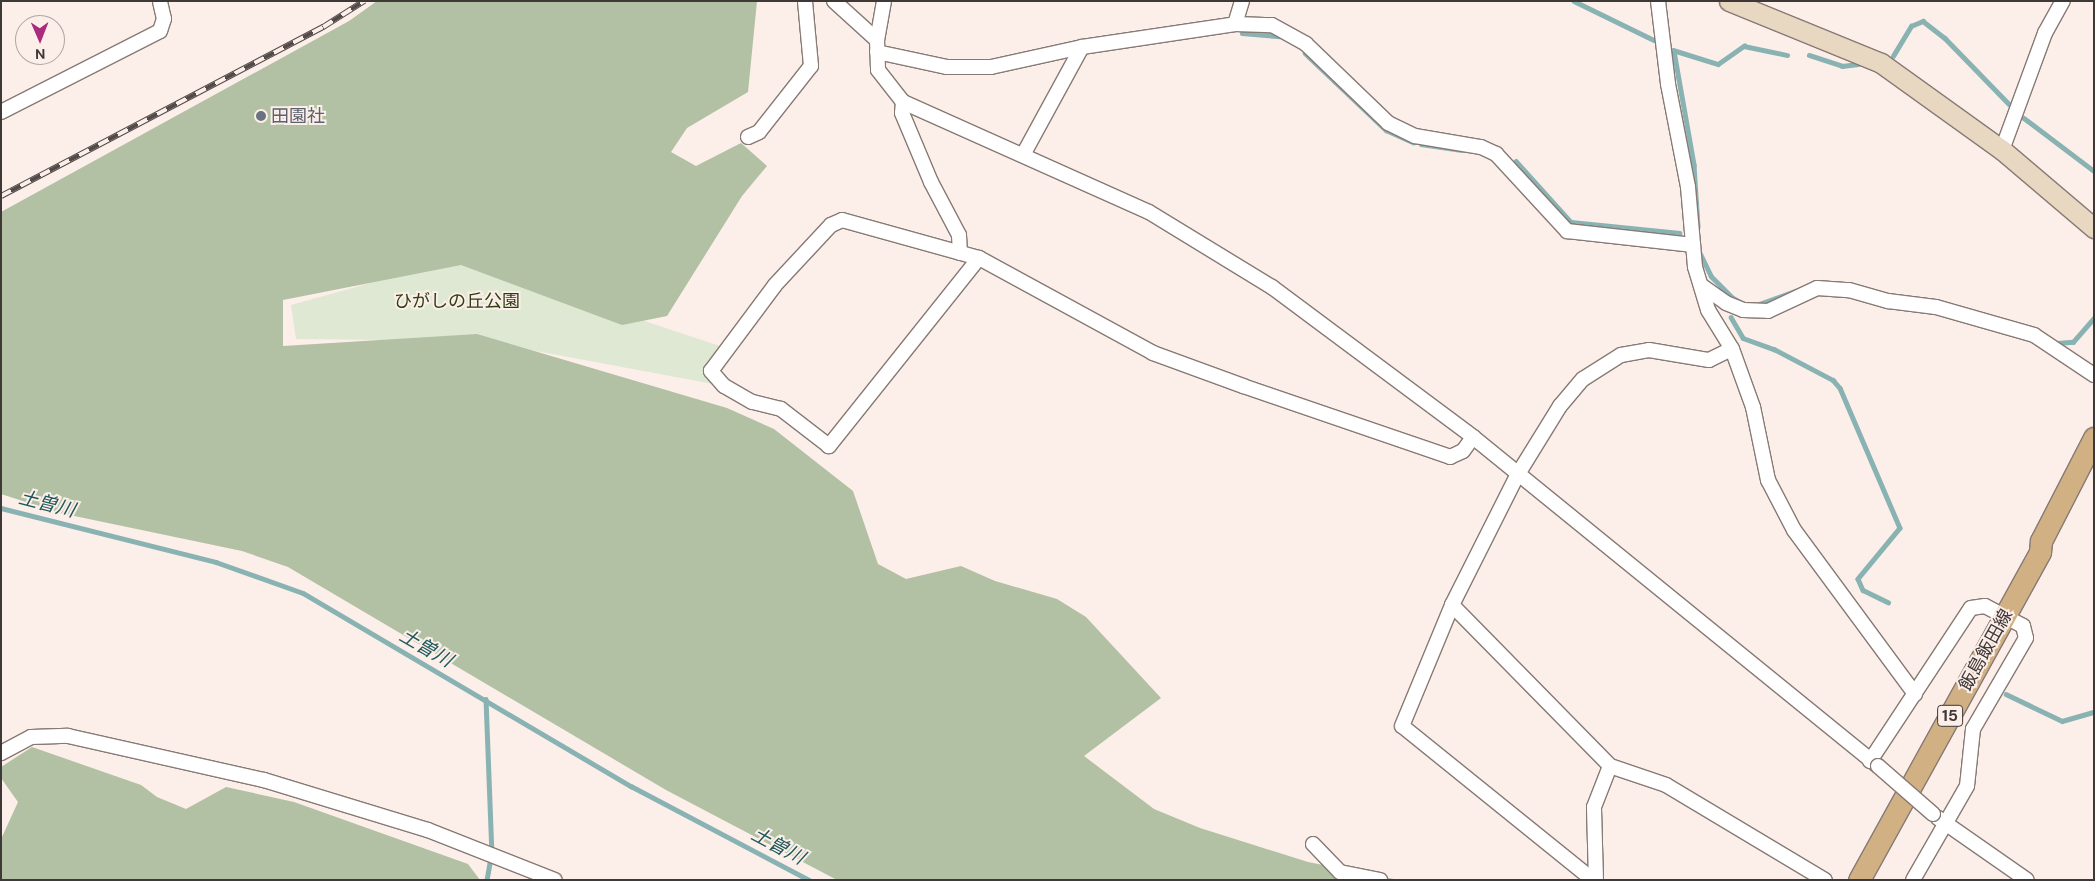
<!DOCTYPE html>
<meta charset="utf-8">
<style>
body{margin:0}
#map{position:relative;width:2095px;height:881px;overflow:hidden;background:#fceee8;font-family:"DM Sans","Noto Sans JP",sans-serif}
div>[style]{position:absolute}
.green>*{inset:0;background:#dee8d2}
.forest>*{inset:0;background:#b2c0a3}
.stream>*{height:4.5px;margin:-2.25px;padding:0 2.25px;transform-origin:2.25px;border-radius:2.25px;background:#89b2b3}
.roads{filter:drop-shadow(1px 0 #877a75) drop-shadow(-1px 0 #877a75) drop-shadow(0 1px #877a75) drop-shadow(0 -1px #877a75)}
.street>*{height:14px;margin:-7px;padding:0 7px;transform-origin:7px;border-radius:7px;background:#fff}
.secondary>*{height:19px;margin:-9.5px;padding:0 9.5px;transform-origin:9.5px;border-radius:9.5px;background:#e8d7c1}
.primary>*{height:21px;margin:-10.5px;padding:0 10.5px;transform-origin:10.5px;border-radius:10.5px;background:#d1b083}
.rail>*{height:5.5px;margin-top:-2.75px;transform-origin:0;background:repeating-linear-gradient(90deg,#fceee8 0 11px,#524b49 0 22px);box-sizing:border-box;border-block:1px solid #524b49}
.bridges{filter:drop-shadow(1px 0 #877a75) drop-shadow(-1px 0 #877a75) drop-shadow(0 1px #877a75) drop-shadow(0 -1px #877a75)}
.street-bridge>*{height:14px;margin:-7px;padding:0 7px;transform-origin:7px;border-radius:7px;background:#fff}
.dots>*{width:14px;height:14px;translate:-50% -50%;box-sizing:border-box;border:2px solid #fceee8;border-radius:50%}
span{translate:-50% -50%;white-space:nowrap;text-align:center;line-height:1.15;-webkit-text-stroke:4px #fceee8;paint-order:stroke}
.shield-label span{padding:1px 4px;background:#fceee8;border:1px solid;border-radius:4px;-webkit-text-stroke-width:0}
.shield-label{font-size:16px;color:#3e3836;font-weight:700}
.worship-label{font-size:18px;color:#5b616d}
.left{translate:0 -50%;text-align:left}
.park-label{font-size:18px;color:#2e4011}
.street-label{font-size:18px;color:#3e3836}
.water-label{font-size:19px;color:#1f595b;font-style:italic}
.frame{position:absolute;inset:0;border:2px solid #3e3836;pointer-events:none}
.north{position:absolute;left:15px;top:15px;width:50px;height:50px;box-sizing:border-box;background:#fceee8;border:1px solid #b0a5a1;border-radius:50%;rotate:179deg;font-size:14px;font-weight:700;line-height:20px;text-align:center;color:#3e3836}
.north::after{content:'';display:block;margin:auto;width:18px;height:22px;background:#aa2c7c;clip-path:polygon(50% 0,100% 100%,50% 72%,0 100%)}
</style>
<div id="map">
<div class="green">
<div style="clip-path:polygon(457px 259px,726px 348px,711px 371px,724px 386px,482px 341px,296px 339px,291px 305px)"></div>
</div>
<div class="forest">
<div style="clip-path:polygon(377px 1px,757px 1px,748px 92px,687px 128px,671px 152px,696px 166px,741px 143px,767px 166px,742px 196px,667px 316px,622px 325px,461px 265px,283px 300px,283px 346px,477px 334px,727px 408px,774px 429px,853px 491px,878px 564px,906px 579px,961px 566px,995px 581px,1057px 599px,1086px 617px,1161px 698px,1084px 756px,1154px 809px,1200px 828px,1308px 862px,1399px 880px,837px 880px,666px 790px,288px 567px,242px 551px,60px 513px,1px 494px,1px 212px,349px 21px)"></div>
<div style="clip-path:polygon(32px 747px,141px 785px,157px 797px,186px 809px,226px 787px,294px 802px,468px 864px,480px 880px,1px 880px,2px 837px,18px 802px,1px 778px,1px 767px)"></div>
</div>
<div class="stream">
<div style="left:1574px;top:1px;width:89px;rotate:26deg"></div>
<div style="left:1242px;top:33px;width:38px;rotate:5deg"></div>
<div style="left:1673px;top:50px;width:47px;rotate:17.3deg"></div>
<div style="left:1718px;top:64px;width:32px;rotate:-35deg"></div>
<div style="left:1744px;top:46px;width:44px;rotate:11.8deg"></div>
<div style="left:1674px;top:51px;width:116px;rotate:80deg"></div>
<div style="left:1694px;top:165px;width:62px;rotate:86.3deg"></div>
<div style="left:1305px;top:53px;width:112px;rotate:43.5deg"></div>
<div style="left:1386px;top:130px;width:30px;rotate:24deg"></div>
<div style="left:1809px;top:55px;width:35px;rotate:18deg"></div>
<div style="left:1842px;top:66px;width:16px;rotate:-7deg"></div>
<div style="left:1893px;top:56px;width:35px;rotate:-59deg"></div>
<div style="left:1911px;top:26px;width:13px;rotate:-23deg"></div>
<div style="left:1923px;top:21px;width:28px;rotate:38deg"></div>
<div style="left:1945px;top:38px;width:92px;rotate:45.9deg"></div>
<div style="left:2024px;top:118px;width:88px;rotate:37.1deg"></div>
<div style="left:1421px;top:144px;width:41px;rotate:8.3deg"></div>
<div style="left:1516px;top:161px;width:82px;rotate:48deg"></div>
<div style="left:1571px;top:222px;width:109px;rotate:5.8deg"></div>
<div style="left:1700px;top:253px;width:25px;rotate:64deg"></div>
<div style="left:1711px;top:276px;width:31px;rotate:45deg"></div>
<div style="left:1733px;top:298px;width:13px;rotate:29deg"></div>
<div style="left:1759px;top:304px;width:56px;rotate:-19.7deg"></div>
<div style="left:1731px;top:317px;width:24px;rotate:60deg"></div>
<div style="left:1743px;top:338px;width:33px;rotate:20deg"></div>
<div style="left:1774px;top:349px;width:67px;rotate:27.7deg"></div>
<div style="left:1833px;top:380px;width:11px;rotate:49deg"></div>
<div style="left:1840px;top:388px;width:152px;rotate:66.8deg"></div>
<div style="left:1900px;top:528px;width:66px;rotate:129.5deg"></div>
<div style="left:1858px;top:579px;width:12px;rotate:66deg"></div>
<div style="left:1863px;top:590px;width:28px;rotate:26deg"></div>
<div style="left:2057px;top:343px;width:16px;rotate:-4deg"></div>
<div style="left:2073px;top:342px;width:32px;rotate:-49deg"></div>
<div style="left:1px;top:508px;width:222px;rotate:14.1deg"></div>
<div style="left:216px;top:562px;width:92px;rotate:19.6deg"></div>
<div style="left:303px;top:593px;width:381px;rotate:30.5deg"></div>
<div style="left:631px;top:786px;width:201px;rotate:27.8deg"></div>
<div style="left:2006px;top:694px;width:62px;rotate:25.7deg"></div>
<div style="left:2062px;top:721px;width:33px;rotate:-16deg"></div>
<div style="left:486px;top:699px;width:153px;rotate:87.8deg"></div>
<div style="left:492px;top:852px;width:28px;rotate:100deg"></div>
</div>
<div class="roads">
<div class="street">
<div style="left:834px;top:1px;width:58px;rotate:42.2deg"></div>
<div style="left:884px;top:1px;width:40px;rotate:100deg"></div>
<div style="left:877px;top:40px;width:30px;rotate:88deg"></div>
<div style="left:878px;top:70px;width:41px;rotate:52deg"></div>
<div style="left:903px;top:102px;width:269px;rotate:24.1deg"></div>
<div style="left:1149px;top:212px;width:144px;rotate:31.4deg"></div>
<div style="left:1272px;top:287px;width:251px;rotate:36.7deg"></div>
<div style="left:1473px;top:437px;width:522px;rotate:39.09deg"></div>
<div style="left:1658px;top:1px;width:84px;rotate:83.1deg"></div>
<div style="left:1668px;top:84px;width:105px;rotate:79deg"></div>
<div style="left:1688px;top:187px;width:80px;rotate:85deg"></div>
<div style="left:1695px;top:267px;width:45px;rotate:73.2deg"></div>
<div style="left:1708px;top:310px;width:46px;rotate:58.4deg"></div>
<div style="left:1732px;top:349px;width:62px;rotate:70.1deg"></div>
<div style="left:1753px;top:407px;width:75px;rotate:78.4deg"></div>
<div style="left:1768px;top:480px;width:56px;rotate:62.5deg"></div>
<div style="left:1794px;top:530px;width:204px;rotate:53.6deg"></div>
<div style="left:1235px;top:24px;width:24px;rotate:-73deg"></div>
<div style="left:877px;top:52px;width:72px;rotate:12.1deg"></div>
<div style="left:947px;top:67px;width:44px"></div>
<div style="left:991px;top:67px;width:93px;rotate:-12.4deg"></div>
<div style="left:1082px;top:47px;width:155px;rotate:-8.5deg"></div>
<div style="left:1235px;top:24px;width:37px;rotate:2deg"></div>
<div style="left:1272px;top:25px;width:39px;rotate:29deg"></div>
<div style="left:1306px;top:44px;width:114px;rotate:43.9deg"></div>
<div style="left:1388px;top:123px;width:30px;rotate:26deg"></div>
<div style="left:1415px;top:136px;width:67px;rotate:9.5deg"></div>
<div style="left:1481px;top:147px;width:17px;rotate:25deg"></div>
<div style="left:1496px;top:154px;width:105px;rotate:47.3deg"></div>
<div style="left:1567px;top:231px;width:127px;rotate:6.3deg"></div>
<div style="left:903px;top:102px;width:11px;rotate:95deg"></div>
<div style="left:902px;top:113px;width:75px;rotate:67.2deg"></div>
<div style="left:931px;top:182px;width:60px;rotate:62.2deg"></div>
<div style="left:959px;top:235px;width:18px;rotate:87deg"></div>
<div style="left:1px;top:112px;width:178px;rotate:-27deg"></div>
<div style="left:160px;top:31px;width:13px;rotate:-72deg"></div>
<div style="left:164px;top:19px;width:18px;rotate:-103deg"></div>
<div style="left:748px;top:137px;width:12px;rotate:-24deg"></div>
<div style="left:759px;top:132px;width:84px;rotate:-51.8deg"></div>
<div style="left:811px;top:66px;width:65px;rotate:-95.3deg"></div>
<div style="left:2002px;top:150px;width:125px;rotate:-69.8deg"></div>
<div style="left:2045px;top:33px;width:37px;rotate:-61deg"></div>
<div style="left:1023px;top:155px;width:123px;rotate:-61.4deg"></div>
<div style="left:979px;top:258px;width:241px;rotate:128.6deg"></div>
<div style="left:829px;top:446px;width:61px;rotate:-142.4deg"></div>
<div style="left:781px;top:409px;width:30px;rotate:-166deg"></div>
<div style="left:752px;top:402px;width:32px;rotate:-150deg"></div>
<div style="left:724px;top:386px;width:20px;rotate:-131deg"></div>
<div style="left:711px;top:371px;width:107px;rotate:-53.3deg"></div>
<div style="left:775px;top:285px;width:82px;rotate:-47deg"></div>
<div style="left:831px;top:225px;width:12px;rotate:-24deg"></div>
<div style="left:842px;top:220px;width:142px;rotate:15.5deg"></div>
<div style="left:979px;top:258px;width:198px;rotate:28.6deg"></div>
<div style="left:1153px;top:353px;width:96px;rotate:20.1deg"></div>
<div style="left:1243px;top:386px;width:219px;rotate:18.9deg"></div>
<div style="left:1450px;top:457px;width:14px;rotate:-25deg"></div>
<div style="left:1463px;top:451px;width:17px;rotate:-54deg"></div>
<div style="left:1702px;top:286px;width:29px;rotate:35deg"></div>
<div style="left:1726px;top:303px;width:18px;rotate:22deg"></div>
<div style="left:1743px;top:310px;width:25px;rotate:2deg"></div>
<div style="left:1768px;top:311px;width:54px;rotate:-25.1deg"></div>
<div style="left:1817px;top:288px;width:32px;rotate:4deg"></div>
<div style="left:1849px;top:290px;width:41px;rotate:15.8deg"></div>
<div style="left:1888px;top:301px;width:48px;rotate:7.1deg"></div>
<div style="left:1936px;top:307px;width:102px;rotate:15.9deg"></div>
<div style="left:2034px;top:335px;width:72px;rotate:33.7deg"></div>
<div style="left:1452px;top:605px;width:226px;rotate:45.5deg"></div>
<div style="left:1610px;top:766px;width:59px;rotate:18.7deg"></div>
<div style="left:1666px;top:785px;width:185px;rotate:30.9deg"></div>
<div style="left:1px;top:753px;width:34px;rotate:-28deg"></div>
<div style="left:31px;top:737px;width:37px;rotate:-2deg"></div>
<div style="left:68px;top:736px;width:201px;rotate:12.7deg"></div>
<div style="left:264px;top:780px;width:171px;rotate:17deg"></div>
<div style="left:428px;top:830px;width:136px;rotate:21.5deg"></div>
<div style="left:1870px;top:761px;width:183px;rotate:-56.6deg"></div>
<div style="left:1971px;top:608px;width:14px;rotate:-8deg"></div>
<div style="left:1985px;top:606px;width:43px;rotate:27.8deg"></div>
<div style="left:2023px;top:626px;width:12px;rotate:76deg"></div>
<div style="left:2026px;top:638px;width:105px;rotate:120.2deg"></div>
<div style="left:1973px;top:729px;width:57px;rotate:96deg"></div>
<div style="left:1967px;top:786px;width:108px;rotate:119.9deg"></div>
<div style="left:1938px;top:818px;width:108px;rotate:34.9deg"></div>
<div style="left:1313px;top:844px;width:39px;rotate:46deg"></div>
<div style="left:1340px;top:872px;width:41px;rotate:11.3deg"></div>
<div style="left:1593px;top:880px;width:245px;rotate:-141.1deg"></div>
<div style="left:1402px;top:726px;width:131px;rotate:-67.5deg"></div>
<div style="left:1452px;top:605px;width:147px;rotate:-63.3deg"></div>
<div style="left:1518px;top:474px;width:80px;rotate:-58.3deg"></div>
<div style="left:1560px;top:406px;width:35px;rotate:-50deg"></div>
<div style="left:1583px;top:379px;width:45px;rotate:-32.3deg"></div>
<div style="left:1621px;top:355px;width:28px;rotate:-10deg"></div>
<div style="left:1649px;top:350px;width:61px;rotate:9.5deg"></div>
<div style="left:1709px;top:360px;width:25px;rotate:-26deg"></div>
<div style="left:1596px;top:880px;width:73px;rotate:-91.6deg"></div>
<div style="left:1594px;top:807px;width:44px;rotate:-68.7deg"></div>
</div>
<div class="secondary">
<div style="left:1729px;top:1px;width:164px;rotate:22.2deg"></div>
<div style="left:1881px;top:63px;width:149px;rotate:35.7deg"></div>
<div style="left:2002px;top:150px;width:121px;rotate:40.3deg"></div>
</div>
<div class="primary">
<div style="left:1859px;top:880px;width:375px;rotate:-61.1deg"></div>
<div style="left:2040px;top:552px;width:11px;rotate:-85deg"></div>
<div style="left:2041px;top:541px;width:116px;rotate:-62.8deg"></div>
</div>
</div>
<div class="rail">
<div style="left:1px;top:196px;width:364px;rotate:-27.7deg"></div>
<div style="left:323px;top:27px;width:49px;rotate:-32.4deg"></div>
</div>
<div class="bridges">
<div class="street-bridge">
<div style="left:1878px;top:766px;width:73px;rotate:41.1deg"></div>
</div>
</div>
<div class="dots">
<div style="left:261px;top:116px;background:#6b7280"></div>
</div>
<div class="shield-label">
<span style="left:1950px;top:716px">15</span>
</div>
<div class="worship-label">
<span class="left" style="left:271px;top:116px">田園社</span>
</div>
<div class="park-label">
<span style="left:457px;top:301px">ひがしの丘公園</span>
</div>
<div class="street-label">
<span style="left:1986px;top:650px;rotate:-61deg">飯島飯田線</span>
</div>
<div class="water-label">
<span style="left:47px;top:504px;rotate:14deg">土曽川</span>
<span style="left:426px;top:648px;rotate:30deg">土曽川</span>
<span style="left:778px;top:846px;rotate:28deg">土曽川</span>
</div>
<div class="frame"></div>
<div class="north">N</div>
</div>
